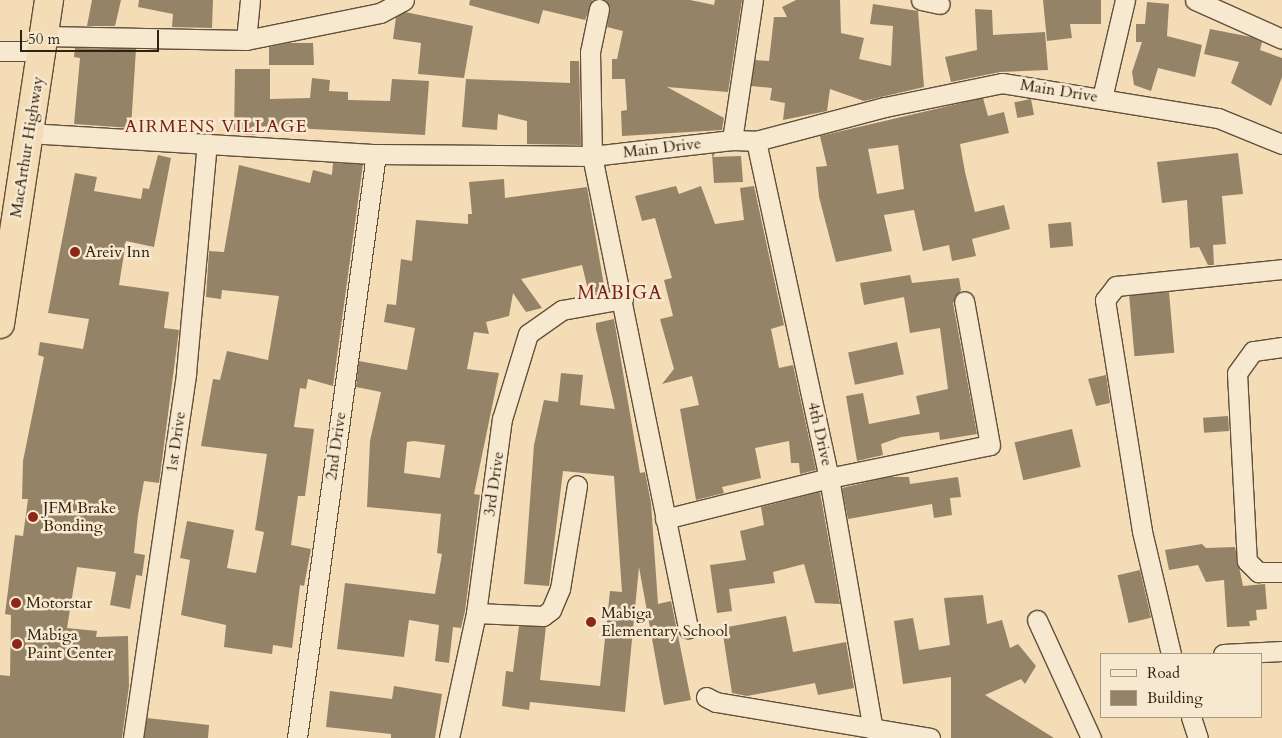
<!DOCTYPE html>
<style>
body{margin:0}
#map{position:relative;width:1282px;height:738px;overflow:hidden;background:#f3dcb6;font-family:Cardo,serif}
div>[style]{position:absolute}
.building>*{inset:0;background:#958367;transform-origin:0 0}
.roads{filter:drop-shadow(1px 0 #61503a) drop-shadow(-1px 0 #61503a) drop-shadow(0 1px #61503a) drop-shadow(0 -1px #61503a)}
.minor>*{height:19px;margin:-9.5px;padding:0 9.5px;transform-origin:9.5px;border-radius:9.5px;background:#f7e8d0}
.highway>*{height:28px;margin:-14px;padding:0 14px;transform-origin:14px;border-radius:14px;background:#f3dcb6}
.dots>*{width:14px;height:14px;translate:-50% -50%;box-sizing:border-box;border:2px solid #f7e8d0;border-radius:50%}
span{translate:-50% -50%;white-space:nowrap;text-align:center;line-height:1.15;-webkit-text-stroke:5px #f7e8d0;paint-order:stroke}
.street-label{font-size:16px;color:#302211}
.poi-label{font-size:16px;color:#302211}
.left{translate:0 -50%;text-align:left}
.neighbourhood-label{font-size:18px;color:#7a1f14;letter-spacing:1px}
.quarter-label{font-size:19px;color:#7a1f14;letter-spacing:1px}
.legend{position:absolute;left:1100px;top:653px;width:162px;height:65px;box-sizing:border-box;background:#f7e8d0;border:1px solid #a79984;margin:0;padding:6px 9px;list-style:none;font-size:15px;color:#302211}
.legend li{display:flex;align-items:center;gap:10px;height:25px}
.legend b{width:25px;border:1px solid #a79984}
.scale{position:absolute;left:20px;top:30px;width:139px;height:22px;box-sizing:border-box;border:2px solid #302211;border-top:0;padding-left:6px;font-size:15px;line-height:18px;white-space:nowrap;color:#302211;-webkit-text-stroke:4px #f7e8d0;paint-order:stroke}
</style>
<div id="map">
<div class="building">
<div style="clip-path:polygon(92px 0,121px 0,115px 26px,87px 26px)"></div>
<div style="clip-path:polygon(139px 0,213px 0,212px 28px,172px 27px,173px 14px,138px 7px)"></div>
<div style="clip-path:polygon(470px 0,593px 0,585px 20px,543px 10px,539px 24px,469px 5px)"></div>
<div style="clip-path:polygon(605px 0,690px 0,714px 5px,715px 0,742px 0,728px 92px,667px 87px,724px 118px,722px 130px,622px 136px,621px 111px,627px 110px,625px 79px,612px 79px,612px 59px,617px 59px,623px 31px,607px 27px,610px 11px)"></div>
<div style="clip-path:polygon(796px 0,840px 0,841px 33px,864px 38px,859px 59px,891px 66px,893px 26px,870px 24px,873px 4px,918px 11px,924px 87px,864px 101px,830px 89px,827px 111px,783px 120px,785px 103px,770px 100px,772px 88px,751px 86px,755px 60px,769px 61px,774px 17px,787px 17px,782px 7px)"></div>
<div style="clip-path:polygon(1043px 0,1101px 0,1101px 24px,1070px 24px,1072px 38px,1047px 41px)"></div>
<div style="clip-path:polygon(1147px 2px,1169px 4px,1167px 36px,1202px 45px,1195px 77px,1158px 68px,1151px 91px,1134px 85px,1132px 72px,1142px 42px,1136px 42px,1136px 24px,1145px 24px)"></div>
<div style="clip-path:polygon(975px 9px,992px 10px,993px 35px,1045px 32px,1048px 70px,1000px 72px,951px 82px,945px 57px,977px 50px)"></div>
<div style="clip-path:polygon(405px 12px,473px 26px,464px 78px,418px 74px,421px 43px,393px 39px,396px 17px)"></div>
<div style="clip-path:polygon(1210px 29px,1251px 37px,1262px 42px,1260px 50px,1282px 58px,1282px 77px,1271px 106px,1231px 83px,1239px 62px,1204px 54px)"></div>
<div style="clip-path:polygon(288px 43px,313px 43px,314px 65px,269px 65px,269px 47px)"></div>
<div style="clip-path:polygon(75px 48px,136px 49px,131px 128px,74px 124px,80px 58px,74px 57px)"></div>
<div style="clip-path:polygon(570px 61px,579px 61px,581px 145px,527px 144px,527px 121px,498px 114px,497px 130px,462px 127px,466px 79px,570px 83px)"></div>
<div style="clip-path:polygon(235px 69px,270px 69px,270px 99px,310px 98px,312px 78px,330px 80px,329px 91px,348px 92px,348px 100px,390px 101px,392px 79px,429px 81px,425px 135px,256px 126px,255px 135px,234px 134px)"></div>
<div style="clip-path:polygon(evenodd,983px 98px,988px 116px,1004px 112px,1009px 133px,960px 144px,965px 172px,975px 212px,1004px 205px,1010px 229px,972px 239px,976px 256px,952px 261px,949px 245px,923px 251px,914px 210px,884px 215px,892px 251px,836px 262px,819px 197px,816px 167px,827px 166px,820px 136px,983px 98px,898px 145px,904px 189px,877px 194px,868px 149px,898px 145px)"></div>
<div style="left:1031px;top:99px;width:16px;height:17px;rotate:79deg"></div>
<div style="clip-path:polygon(715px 153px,713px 157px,741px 156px,743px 182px,714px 183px,712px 154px)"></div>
<div style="clip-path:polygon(1238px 153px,1243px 194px,1222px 196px,1226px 244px,1213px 245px,1214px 265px,1208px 265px,1199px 247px,1190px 248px,1187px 200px,1162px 203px,1157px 162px)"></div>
<div style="clip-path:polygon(158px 155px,171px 158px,154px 247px,126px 241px,119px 285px,169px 292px,164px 328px,179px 330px,159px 483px,144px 481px,138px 515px,134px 553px,145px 555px,142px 576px,136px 575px,130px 609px,110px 605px,116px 572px,77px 567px,67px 628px,97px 631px,96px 637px,128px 636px,129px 686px,122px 738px,0 738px,0 675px,10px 676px,11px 615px,5px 614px,15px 535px,23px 536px,28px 499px,22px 499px,23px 461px,44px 357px,38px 355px,40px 342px,83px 349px,89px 319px,48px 313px,75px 173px,97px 177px,94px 191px,141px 199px,143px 188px,149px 189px)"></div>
<div style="clip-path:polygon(333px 163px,363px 164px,333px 386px,308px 379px,306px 389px,300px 388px,294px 427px,314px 429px,305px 496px,298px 496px,291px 545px,311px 549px,304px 586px,300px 585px,292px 648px,273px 645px,272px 654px,224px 647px,226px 625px,181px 615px,190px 560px,180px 558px,187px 521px,234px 530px,227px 568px,256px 573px,264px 532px,255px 530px,267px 454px,201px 446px,213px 379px,220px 380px,227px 351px,268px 360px,279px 296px,222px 290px,221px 299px,206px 297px,209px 251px,224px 252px,239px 165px,310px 183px,313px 170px,332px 175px)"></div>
<div style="clip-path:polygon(evenodd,504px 179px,505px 198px,587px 187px,605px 291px,589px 294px,582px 265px,521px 279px,542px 308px,526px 312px,513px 293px,509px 316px,486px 322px,489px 334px,474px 332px,467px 369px,499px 373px,474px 494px,480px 495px,465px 611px,461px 628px,453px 627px,449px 663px,435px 661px,439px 625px,409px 620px,404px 657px,337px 649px,345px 583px,435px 594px,442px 554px,437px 553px,441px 514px,367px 507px,370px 441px,381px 392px,356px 387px,359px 361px,407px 370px,415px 328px,384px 322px,387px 304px,396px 305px,401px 259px,412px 261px,416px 220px,468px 224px,468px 214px,472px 214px,469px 182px,504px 179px,414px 441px,445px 445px,440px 478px,404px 473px,407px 442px,414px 441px)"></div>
<div style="clip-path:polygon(676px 186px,679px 194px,701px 186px,715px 224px,744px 220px,740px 188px,754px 186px,784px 325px,771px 329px,779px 368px,793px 365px,816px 470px,800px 474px,799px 463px,791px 463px,789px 441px,755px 448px,761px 478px,722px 487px,724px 493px,696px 500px,680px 409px,699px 405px,692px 376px,662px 384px,674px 369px,660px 319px,673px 316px,664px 280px,672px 278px,655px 218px,642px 221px,635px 196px)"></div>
<div style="left:1071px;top:222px;width:24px;height:23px;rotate:85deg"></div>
<div style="clip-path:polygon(910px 275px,912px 283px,959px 278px,961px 290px,953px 303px,977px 434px,940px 440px,939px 432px,901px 437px,881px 444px,883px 455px,857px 461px,846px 396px,863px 393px,869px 424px,920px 414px,916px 396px,948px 389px,940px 328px,910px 333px,904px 297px,864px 305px,860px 283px)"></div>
<div style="left:1169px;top:292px;width:61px;height:40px;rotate:85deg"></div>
<div style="clip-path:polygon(614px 319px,640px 473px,645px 472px,651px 503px,658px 604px,671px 601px,691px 700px,664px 705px,639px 567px,625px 712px,530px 702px,529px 710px,502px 706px,506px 671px,513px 672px,519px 626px,546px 626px,540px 680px,600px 686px,610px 591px,622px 592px,614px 476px,563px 471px,549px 586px,524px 584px,534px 445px,544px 400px,558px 402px,561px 373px,583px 375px,580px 405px,615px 409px,596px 329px,596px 323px)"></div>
<div style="left:897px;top:342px;width:33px;height:50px;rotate:78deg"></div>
<div style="clip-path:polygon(1106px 375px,1110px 403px,1096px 406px,1088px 379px)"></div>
<div style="left:1228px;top:416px;width:15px;height:25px;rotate:86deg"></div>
<div style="left:1072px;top:429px;width:39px;height:59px;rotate:77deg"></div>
<div style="clip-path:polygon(888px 477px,909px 477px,910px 484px,958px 477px,961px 497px,950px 498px,952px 515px,934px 518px,932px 504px,848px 519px,842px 488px)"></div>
<div style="clip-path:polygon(820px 492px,840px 604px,815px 603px,804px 564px,773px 572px,775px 583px,729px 589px,732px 611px,717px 613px,710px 565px,746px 560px,740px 531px,764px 525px,761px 507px)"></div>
<div style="clip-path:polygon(1202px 544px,1206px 548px,1235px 547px,1243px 586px,1265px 584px,1267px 609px,1256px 610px,1257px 620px,1249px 621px,1250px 626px,1227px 627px,1224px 580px,1206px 582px,1198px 565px,1169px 570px,1165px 550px)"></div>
<div style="left:1140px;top:570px;width:49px;height:23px;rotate:77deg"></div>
<div style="clip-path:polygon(983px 595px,987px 624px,1002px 620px,1010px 648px,1018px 644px,1036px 666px,1025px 684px,1021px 679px,985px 695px,1054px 738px,951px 738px,951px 677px,903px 684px,894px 621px,913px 618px,919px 650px,950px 645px,944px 598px)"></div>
<div style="clip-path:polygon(786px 616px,793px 652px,846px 642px,854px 688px,818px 695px,815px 683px,747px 696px,732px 693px,722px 628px)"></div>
<div style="clip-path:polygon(394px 686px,442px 694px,435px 738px,391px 738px,391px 734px,326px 727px,330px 691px,392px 699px)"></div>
<div style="clip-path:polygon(147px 718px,209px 725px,208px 738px,144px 738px)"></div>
</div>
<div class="roads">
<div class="minor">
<div style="left:921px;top:0;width:19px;rotate:12deg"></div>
<div style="left:1195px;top:0;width:95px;rotate:24.1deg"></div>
<div style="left:599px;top:9px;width:44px;rotate:101.8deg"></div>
<div style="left:590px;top:52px;width:104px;rotate:88.9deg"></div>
<div style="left:592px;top:156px;width:482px;rotate:78.5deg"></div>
<div style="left:44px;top:36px;width:202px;rotate:1.1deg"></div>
<div style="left:246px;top:40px;width:137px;rotate:-11.4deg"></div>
<div style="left:380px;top:13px;width:27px;rotate:-28deg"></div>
<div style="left:246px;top:40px;width:40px;rotate:-84.3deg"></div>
<div style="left:0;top:51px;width:42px"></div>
<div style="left:1102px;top:98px;width:101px;rotate:-76.8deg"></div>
<div style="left:28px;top:133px;width:349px;rotate:3.5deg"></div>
<div style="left:376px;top:154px;width:216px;rotate:0.5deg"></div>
<div style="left:592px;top:156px;width:141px;rotate:-6.5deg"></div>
<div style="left:732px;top:140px;width:24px;rotate:2deg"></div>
<div style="left:756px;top:141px;width:133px;rotate:-14.8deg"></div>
<div style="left:885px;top:107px;width:119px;rotate:-11.6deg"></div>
<div style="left:1002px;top:83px;width:219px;rotate:9.2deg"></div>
<div style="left:1218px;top:118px;width:69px;rotate:22.1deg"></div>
<div style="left:732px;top:140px;width:142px;rotate:-81.5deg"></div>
<div style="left:756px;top:141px;width:345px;rotate:77.8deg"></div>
<div style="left:829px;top:478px;width:255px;rotate:80.1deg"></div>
<div style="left:1282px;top:347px;width:29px;rotate:172deg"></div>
<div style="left:1253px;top:351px;width:27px;rotate:126deg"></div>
<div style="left:1237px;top:373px;width:188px;rotate:87deg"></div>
<div style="left:1247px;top:561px;width:16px;rotate:45deg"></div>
<div style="left:1258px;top:572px;width:24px"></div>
<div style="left:665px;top:519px;width:169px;rotate:-14deg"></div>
<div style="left:829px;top:478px;width:164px;rotate:-11.6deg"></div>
<div style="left:990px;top:445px;width:146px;rotate:-100.2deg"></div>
<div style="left:476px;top:613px;width:67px;rotate:2.6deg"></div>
<div style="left:543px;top:616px;width:10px;rotate:-37deg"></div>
<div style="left:551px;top:610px;width:23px;rotate:-67deg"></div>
<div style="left:560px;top:589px;width:105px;rotate:-80.7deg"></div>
<div style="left:1037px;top:620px;width:130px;rotate:65.4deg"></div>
<div style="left:1171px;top:654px;width:126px;rotate:-103.3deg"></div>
<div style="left:1142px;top:531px;width:234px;rotate:-99.1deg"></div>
<div style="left:1105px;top:300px;width:18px;rotate:-52deg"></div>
<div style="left:1116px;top:286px;width:167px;rotate:-5.8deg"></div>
<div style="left:1223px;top:654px;width:59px;rotate:-2.9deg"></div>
<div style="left:706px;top:697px;width:11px;rotate:27deg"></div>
<div style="left:716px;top:702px;width:217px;rotate:9.5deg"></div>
<div style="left:1191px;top:717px;width:22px;rotate:72deg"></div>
<div style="left:133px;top:738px;width:369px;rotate:-81.7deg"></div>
<div style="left:186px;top:373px;width:230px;rotate:-84.8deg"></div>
<div style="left:297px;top:738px;width:589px;rotate:-82.3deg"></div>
<div style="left:449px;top:738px;width:128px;rotate:-77.8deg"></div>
<div style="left:476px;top:613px;width:196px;rotate:-82.4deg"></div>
<div style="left:502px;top:419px;width:89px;rotate:-73deg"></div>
<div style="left:528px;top:334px;width:42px;rotate:-35.2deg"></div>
<div style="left:562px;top:310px;width:62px;rotate:-10.2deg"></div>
</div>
<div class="highway">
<div style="left:0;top:324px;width:328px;rotate:-81.4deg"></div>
</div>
</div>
<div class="dots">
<div style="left:75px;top:252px;background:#8f2418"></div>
<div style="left:33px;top:517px;background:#8f2418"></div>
<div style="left:16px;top:603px;background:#8f2418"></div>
<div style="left:591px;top:622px;background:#8f2418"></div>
<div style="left:17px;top:644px;background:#8f2418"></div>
</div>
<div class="street-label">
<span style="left:1059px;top:91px;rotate:9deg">Main Drive</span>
<span style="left:27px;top:147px;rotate:-81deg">MacArthur Highway</span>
<span style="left:662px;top:148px;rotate:-7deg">Main Drive</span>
<span style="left:820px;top:434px;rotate:77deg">4th Drive</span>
<span style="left:176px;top:442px;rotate:-82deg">1st Drive</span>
<span style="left:336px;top:446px;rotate:-82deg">2nd Drive</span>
<span style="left:494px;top:484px;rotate:-82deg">3rd Drive</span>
</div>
<div class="poi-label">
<span class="left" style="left:85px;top:252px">Areiv Inn</span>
<span class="left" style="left:43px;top:517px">JFM Brake<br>Bonding</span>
<span class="left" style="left:26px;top:603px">Motorstar</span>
<span class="left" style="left:601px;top:622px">Mabiga<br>Elementary School</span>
<span class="left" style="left:27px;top:644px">Mabiga<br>Paint Center</span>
</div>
<div class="neighbourhood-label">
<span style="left:216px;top:127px">AIRMENS VILLAGE</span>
</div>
<div class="quarter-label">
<span style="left:620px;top:294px">MABIGA</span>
</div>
<ul class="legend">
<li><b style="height:6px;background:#f7e8d0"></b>Road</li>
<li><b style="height:14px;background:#958367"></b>Building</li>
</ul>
<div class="scale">50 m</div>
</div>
